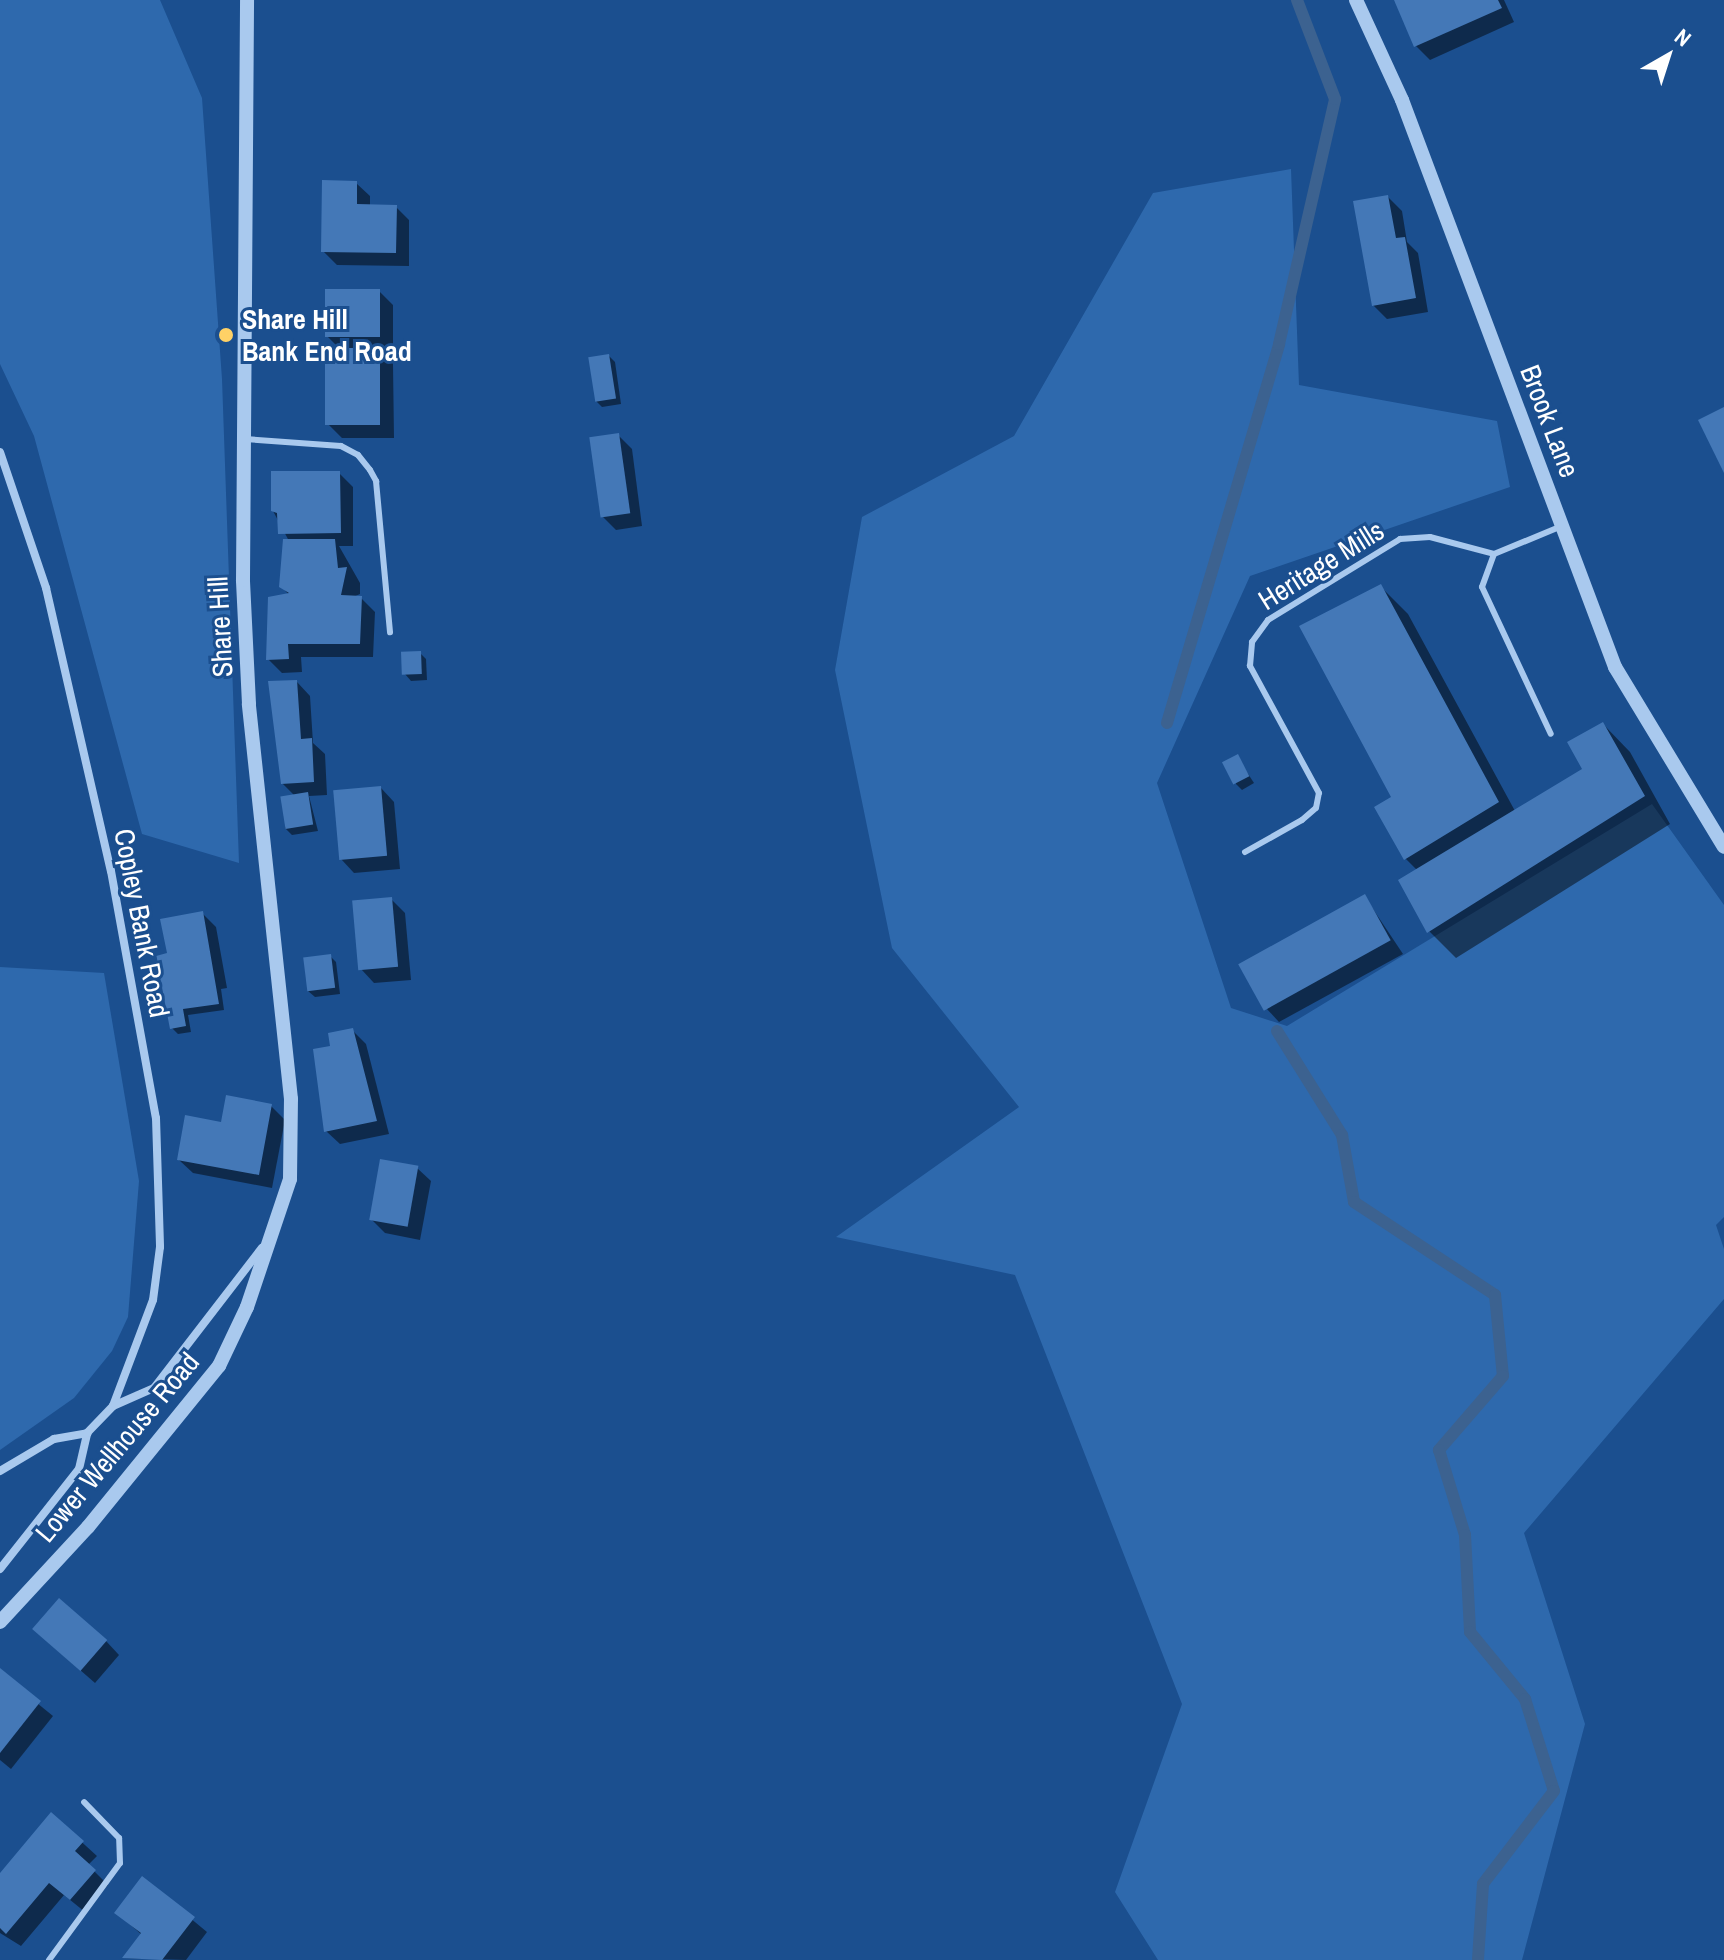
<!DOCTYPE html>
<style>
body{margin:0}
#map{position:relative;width:1724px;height:1960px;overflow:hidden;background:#1b4f8f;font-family:"Archivo Narrow",sans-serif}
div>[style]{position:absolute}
.green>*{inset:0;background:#2e69ad}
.shadow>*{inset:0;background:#0007}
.stream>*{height:12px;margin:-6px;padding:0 6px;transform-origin:6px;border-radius:6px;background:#3c6290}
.building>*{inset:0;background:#4478b7;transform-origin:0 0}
.service>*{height:6px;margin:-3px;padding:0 3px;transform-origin:3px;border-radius:3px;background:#a9c9ee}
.minor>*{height:8px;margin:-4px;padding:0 4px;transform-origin:4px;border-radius:4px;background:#a9c9ee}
.tertiary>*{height:14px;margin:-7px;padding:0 7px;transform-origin:7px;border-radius:7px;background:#a9c9ee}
.dots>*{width:22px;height:22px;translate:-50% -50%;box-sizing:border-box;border:4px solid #1b4f8f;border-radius:50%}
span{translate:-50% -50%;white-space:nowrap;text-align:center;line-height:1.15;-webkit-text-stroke:6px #1b4f8f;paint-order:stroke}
.poi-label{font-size:28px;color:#fff;font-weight:700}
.left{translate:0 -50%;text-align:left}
.street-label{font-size:28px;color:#fff}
.north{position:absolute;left:1628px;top:16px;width:80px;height:80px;-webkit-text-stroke:6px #1b4f8f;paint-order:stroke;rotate:39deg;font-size:22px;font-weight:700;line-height:32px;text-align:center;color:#fff}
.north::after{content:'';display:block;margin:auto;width:28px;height:36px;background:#fff;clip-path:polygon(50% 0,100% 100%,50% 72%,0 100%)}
</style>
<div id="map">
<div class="green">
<div style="clip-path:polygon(0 0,160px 0,202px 98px,222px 379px,239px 863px,142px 834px,34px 436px,0 364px)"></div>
<div style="clip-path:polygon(1291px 169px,1299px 385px,1497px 421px,1510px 487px,1250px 576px,1157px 783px,1231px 1008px,1287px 1026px,1652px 804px,1724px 905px,1724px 1217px,1716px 1225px,1724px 1249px,1724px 1299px,1524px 1533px,1585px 1724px,1522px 1960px,1158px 1960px,1115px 1892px,1182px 1704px,1015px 1275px,836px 1237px,1019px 1107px,892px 948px,835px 670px,862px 517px,1014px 436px,1153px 193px)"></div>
<div style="clip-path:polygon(0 967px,104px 973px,139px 1181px,128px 1317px,112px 1351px,74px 1398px,0 1450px)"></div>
</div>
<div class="shadow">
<div style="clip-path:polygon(1396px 0,1504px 0,1514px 22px,1430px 60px,1416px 46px)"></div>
<div style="clip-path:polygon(356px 183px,370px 196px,370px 207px,396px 207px,409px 220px,409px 266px,337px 265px,323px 251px)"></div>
<div style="clip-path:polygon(1388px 197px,1402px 211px,1407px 242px,1418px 253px,1428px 312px,1387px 319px,1373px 305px)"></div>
<div style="clip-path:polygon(379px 291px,393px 305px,393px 350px,380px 350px,393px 364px,394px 438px,342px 438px,328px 424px,341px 350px,327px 336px)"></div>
<div style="clip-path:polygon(609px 356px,615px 362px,621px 404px,602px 407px,596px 401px)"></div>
<div style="clip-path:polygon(618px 435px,632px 449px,642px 526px,616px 530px,602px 516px)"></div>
<div style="clip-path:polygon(339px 473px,353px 487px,353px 546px,339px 546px,360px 583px,360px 594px,351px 598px,361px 598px,375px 612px,373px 657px,301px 657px,302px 672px,282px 673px,268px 659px,289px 595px,281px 586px,289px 541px,273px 511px)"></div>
<div style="clip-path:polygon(1381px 587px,1408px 614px,1515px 811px,1585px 769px,1603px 724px,1630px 752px,1670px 824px,1456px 958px,1429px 931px,1417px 870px,1405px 858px,1394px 798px)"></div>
<div style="clip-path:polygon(420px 653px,426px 659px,427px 680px,411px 681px,405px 674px)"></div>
<div style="clip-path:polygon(297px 682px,310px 696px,313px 743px,325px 754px,327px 795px,309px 796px,318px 831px,292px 835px,285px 828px,295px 796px,282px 783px)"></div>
<div style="clip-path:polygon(1237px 757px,1254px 783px,1242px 790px,1236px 784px)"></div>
<div style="clip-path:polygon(381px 788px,394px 802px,400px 869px,354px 873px,341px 859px)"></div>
<div style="clip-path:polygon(1365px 897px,1403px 954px,1279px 1022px,1266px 1008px)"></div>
<div style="clip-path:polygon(391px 899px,405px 913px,411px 980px,374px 983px,361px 969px)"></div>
<div style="clip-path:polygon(202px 913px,216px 927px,227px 988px,221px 989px,224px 1010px,188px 1015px,191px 1032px,178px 1034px,172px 1028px,169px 955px)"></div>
<div style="clip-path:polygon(330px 956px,336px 962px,340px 994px,315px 997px,308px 991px)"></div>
<div style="clip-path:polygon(352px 1030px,366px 1044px,389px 1134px,340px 1144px,326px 1131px,333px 1047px)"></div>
<div style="clip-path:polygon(271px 1106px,285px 1120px,272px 1188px,193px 1173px,179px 1160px,222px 1124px)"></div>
<div style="clip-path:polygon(417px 1168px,431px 1181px,420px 1240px,385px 1233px,371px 1219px)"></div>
<div style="clip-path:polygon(106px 1641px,119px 1655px,95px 1683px,48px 1642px)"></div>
<div style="clip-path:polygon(0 1673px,53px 1716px,11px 1769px,0 1760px)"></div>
<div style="clip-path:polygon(52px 1815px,97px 1856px,88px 1865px,108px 1885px,85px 1912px,64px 1895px,21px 1946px,0 1933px,0 1876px)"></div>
<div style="clip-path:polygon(143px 1879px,207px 1932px,186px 1960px,124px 1958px,142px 1935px,117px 1913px)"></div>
</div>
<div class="stream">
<div style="left:1167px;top:723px;width:395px;rotate:-73.5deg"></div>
<div style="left:1279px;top:344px;width:251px;rotate:-77.1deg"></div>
<div style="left:1335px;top:99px;width:106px;rotate:-111deg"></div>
<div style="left:1277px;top:1031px;width:123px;rotate:58deg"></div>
<div style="left:1342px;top:1135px;width:68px;rotate:79.8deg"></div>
<div style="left:1354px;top:1202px;width:169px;rotate:33.4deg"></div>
<div style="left:1495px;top:1295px;width:81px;rotate:84.4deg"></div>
<div style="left:1503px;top:1376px;width:98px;rotate:130.9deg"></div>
<div style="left:1439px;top:1450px;width:89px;rotate:73deg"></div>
<div style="left:1465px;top:1535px;width:97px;rotate:87deg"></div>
<div style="left:1470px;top:1632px;width:87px;rotate:50.6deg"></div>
<div style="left:1525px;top:1699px;width:96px;rotate:72.5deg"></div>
<div style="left:1554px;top:1791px;width:117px;rotate:127.4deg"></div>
<div style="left:1483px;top:1884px;width:76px;rotate:93.8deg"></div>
</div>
<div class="building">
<div style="clip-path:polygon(1394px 0,1498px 0,1502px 8px,1414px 47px)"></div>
<div style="clip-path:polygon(322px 180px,357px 181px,357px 204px,397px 205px,396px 253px,321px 252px)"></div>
<div style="clip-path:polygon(1388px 195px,1396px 238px,1405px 237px,1416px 298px,1372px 306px,1353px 201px)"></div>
<div style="left:325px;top:289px;width:55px;height:48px"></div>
<div style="left:325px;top:348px;width:55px;height:77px"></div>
<div style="left:609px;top:354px;width:45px;height:21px;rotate:81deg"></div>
<div style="clip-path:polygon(1724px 407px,1724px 473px,1698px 420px)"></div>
<div style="left:619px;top:433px;width:81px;height:30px;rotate:82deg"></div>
<div style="clip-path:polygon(271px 471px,340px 471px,341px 533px,278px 534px,277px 513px,271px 511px)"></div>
<div style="clip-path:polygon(283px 539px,335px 539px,338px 568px,347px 567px,341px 595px,362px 596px,360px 644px,288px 644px,289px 659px,266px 660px,268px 597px,289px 593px,279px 587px)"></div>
<div style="clip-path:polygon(1381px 584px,1499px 802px,1404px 860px,1374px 807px,1391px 797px,1299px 626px)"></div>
<div style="left:421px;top:651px;width:23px;height:20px;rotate:88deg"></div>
<div style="clip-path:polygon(297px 680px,301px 739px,312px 738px,314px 782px,281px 784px,268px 681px)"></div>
<div style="clip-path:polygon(1603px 722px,1645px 796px,1427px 933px,1398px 880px,1582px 769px,1567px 742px)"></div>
<div style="left:1238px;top:754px;width:25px;height:18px;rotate:63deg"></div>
<div style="left:381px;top:786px;width:70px;height:48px;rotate:85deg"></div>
<div style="left:308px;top:792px;width:33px;height:28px;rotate:81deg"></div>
<div style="left:1365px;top:894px;width:53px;height:145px;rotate:61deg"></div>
<div style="left:392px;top:897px;width:70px;height:40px;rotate:85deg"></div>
<div style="clip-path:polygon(203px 911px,219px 1004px,183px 1009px,186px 1026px,170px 1029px,156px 956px,167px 953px,160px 919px)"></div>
<div style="left:331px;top:954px;width:34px;height:28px;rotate:83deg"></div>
<div style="clip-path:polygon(353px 1028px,377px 1121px,324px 1132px,313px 1049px,330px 1046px,328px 1033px)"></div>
<div style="clip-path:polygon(226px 1095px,272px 1104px,259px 1175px,177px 1160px,185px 1115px,221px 1122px)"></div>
<div style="left:380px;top:1159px;width:39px;height:62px;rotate:10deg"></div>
<div style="left:59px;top:1598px;width:64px;height:41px;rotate:41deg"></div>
<div style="clip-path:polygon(0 1668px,41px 1701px,0 1753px)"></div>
<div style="clip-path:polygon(51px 1812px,84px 1841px,75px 1851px,96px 1870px,70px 1900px,49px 1883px,6px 1934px,0 1928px,0 1873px)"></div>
<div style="clip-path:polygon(142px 1876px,195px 1917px,162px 1960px,122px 1958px,141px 1933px,114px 1913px)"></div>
</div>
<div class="service">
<div style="left:245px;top:439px;width:96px;rotate:4.2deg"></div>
<div style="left:341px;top:446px;width:19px;rotate:28deg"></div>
<div style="left:358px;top:455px;width:19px;rotate:51deg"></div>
<div style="left:370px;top:470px;width:13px;rotate:61deg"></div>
<div style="left:376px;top:481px;width:152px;rotate:84.7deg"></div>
<div style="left:1494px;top:554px;width:35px;rotate:110deg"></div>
<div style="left:1482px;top:587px;width:162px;rotate:64.9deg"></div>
<div style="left:1245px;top:852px;width:65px;rotate:-29.3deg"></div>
<div style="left:1302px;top:820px;width:18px;rotate:-41deg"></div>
<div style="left:1316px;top:808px;width:15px;rotate:-79deg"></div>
<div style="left:1319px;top:793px;width:145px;rotate:-118.5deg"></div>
<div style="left:1250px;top:666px;width:24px;rotate:-85deg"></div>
<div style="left:1252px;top:642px;width:27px;rotate:-54deg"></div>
<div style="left:1268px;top:620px;width:155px;rotate:-31.5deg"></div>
<div style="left:1400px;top:539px;width:30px;rotate:-4deg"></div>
<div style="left:1430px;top:537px;width:66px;rotate:14.9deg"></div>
<div style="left:1494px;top:554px;width:74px;rotate:-22.4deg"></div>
<div style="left:49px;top:1960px;width:120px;rotate:-53.8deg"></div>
<div style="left:120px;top:1863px;width:25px;rotate:-92deg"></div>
<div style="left:119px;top:1838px;width:50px;rotate:-134.2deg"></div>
</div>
<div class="minor">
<div style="left:0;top:452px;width:144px;rotate:71.3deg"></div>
<div style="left:46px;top:588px;width:290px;rotate:77.1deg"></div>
<div style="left:111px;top:871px;width:251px;rotate:79.7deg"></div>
<div style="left:156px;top:1118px;width:129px;rotate:88.2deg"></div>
<div style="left:160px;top:1247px;width:53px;rotate:97.5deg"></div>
<div style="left:153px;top:1300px;width:113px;rotate:110.7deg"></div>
<div style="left:0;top:1471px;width:63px;rotate:-30.7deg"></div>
<div style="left:54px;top:1439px;width:34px;rotate:-10deg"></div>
<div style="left:0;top:1569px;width:127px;rotate:-51.7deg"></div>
<div style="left:79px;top:1469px;width:37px;rotate:-77deg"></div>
<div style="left:87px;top:1433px;width:37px;rotate:-46deg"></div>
<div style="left:113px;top:1406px;width:45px;rotate:-23.7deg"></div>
<div style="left:154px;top:1388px;width:177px;rotate:-52.4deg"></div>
</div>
<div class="tertiary">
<div style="left:1356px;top:0;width:110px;rotate:65.3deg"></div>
<div style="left:1402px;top:100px;width:606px;rotate:69.41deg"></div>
<div style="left:1615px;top:667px;width:210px;rotate:58.8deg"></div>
<div style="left:0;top:1622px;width:129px;rotate:-47.2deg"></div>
<div style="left:88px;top:1527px;width:208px;rotate:-50.9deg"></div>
<div style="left:219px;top:1366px;width:65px;rotate:-64.6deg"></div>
<div style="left:247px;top:1307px;width:135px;rotate:-71.4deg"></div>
<div style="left:290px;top:1179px;width:80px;rotate:-89.3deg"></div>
<div style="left:291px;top:1099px;width:397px;rotate:-96.1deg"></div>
<div style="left:249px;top:704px;width:124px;rotate:-92.8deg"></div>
<div style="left:243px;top:580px;width:580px;rotate:-89.6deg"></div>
</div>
<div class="dots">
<div style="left:226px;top:335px;background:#ffd166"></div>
</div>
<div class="poi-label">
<span class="left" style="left:242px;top:335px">Share Hill<br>Bank End Road</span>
</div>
<div class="street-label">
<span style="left:1550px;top:421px;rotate:69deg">Brook Lane</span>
<span style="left:1321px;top:565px;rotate:-32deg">Heritage Mills</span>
<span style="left:220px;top:627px;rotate:-93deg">Share Hill</span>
<span style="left:142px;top:923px;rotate:79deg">Copley Bank Road</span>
<span style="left:117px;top:1447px;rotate:-50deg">Lower Wellhouse Road</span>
</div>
<div class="north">N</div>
</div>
